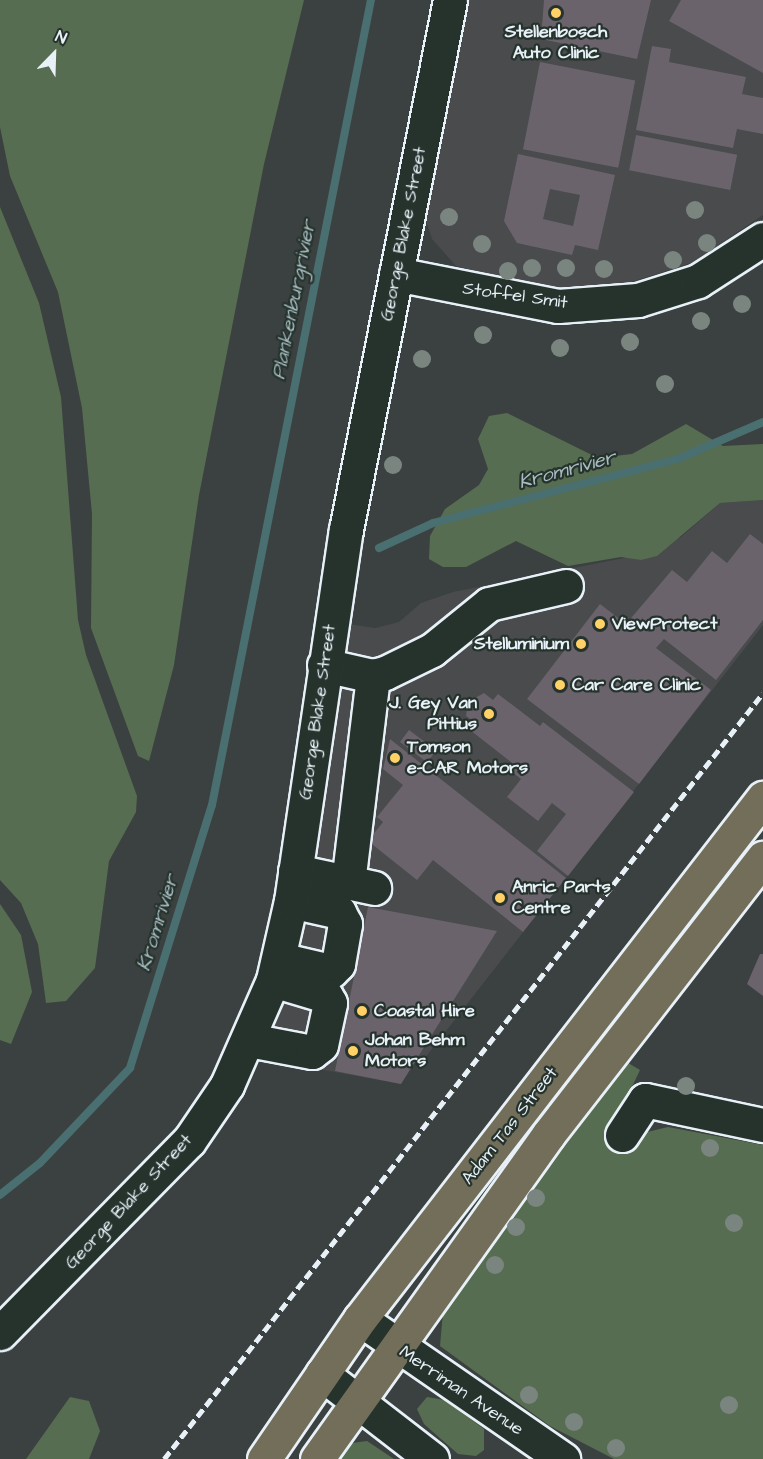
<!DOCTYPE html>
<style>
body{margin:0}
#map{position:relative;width:763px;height:1459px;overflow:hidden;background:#3b4140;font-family:"Architects Daughter",sans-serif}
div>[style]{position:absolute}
.built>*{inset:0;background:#494b4d}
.green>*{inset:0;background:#576d51}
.stream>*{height:8px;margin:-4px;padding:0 4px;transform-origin:4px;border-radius:4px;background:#4a6f70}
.building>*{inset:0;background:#6b636b;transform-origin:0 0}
.roads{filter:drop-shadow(2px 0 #e8f1f8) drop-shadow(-2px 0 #e8f1f8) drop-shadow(0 2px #e8f1f8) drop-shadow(0 -2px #e8f1f8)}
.minor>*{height:33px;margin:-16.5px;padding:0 16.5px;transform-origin:16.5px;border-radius:16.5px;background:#26332d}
.major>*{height:33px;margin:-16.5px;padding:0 16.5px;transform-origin:16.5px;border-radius:16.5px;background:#726e59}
.rail>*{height:4.5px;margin-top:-2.25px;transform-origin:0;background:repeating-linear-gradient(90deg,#e8f1f8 0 9px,transparent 0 13.5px)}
.trees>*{width:18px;height:18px;margin:-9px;border-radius:50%;background:#7a8580}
.dots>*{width:16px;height:16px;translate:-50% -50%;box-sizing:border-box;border:3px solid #26332d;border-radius:50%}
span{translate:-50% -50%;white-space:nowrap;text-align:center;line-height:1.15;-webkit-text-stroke:4.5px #26332d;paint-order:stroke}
.poi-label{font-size:18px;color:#e8f1f8;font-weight:700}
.left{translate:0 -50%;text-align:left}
.right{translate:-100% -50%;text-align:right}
.street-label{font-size:18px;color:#e8f1f8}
.water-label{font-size:20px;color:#a9bdc2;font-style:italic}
.north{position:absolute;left:24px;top:24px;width:60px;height:60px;-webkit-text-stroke:4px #26332d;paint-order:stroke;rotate:23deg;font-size:16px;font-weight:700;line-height:24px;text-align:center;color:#e8f1f8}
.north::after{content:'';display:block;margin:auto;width:21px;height:27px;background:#e8f1f8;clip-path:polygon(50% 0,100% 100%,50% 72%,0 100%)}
</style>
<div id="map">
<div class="built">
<div style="clip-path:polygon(464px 0,763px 0,763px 215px,691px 263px,618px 286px,545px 289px,456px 266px,432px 239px,424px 214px)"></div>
<div style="clip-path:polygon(763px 500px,763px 625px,421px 1063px,415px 1062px,401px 1084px,258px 1058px,287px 991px,305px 926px,348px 624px,375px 628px,399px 622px,421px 603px,453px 592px,629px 557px,681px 537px,720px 503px)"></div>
</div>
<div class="green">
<div style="clip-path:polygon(0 0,304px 0,264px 164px,199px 495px,174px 665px,149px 761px,138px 756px,91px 628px,92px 514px,82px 408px,58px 292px,10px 176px,0 127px)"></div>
<div style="clip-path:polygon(0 207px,39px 303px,61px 397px,78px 620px,86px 655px,137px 796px,136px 812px,109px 861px,95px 968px,66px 1001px,46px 1003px,38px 944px,21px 903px,0 880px)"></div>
<div style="clip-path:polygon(507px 413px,598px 458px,632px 454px,686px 424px,723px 446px,763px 444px,763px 500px,720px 503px,657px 556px,641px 560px,621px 557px,568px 566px,516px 541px,466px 567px,443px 567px,429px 559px,430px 536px,445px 509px,479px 485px,488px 469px,478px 439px,489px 416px)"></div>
<div style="clip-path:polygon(0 904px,21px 935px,32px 992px,11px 1044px,0 1040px)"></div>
<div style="clip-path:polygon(623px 1060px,640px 1070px,606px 1141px,625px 1148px,643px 1133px,668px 1127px,763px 1145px,763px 1459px,614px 1459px,550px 1426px,440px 1346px,444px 1301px)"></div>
<div style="clip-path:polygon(70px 1397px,89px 1401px,100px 1431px,89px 1459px,26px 1459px)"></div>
<div style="clip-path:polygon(427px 1397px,445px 1400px,484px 1429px,484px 1450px,476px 1456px,458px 1454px,424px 1424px,417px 1409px)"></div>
<div style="clip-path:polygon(367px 1441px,394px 1459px,332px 1459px,345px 1444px)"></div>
</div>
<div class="stream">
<div style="left:379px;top:548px;width:60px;rotate:-24.8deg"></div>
<div style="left:433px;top:523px;width:255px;rotate:-14.7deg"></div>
<div style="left:680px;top:458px;width:90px;rotate:-23.4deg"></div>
<div style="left:0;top:1195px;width:51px;rotate:-38.7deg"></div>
<div style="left:40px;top:1163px;width:131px;rotate:-46.5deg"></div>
<div style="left:130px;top:1068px;width:275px;rotate:-72.7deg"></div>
<div style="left:212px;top:805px;width:821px;rotate:-78.83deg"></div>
</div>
<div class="building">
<div style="clip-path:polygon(544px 0,651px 0,637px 59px,541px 39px)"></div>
<div style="clip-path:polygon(681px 0,763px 0,763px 73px,669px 21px)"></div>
<div style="clip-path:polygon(652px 46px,671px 49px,669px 62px,746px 77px,742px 94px,763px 98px,763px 134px,737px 129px,733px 148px,636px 130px)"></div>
<div style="left:540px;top:62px;width:97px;height:89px;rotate:11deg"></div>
<div style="left:636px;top:135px;width:103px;height:36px;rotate:11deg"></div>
<div style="clip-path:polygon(evenodd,518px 154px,615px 175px,598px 250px,575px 245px,572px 255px,517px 243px,504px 221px,518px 154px,550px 189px,580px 195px,573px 226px,543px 219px,550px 189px)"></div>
<div style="clip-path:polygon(750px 534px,763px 544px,763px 620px,716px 680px,664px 639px,656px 648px,711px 690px,639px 784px,527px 699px,600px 604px,626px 624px,672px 570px,687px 582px,712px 551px,727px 563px)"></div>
<div style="clip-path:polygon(484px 693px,493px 700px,498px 694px,540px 726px,543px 722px,634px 792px,568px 876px,537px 851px,566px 814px,552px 803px,538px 821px,507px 797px,521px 779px,507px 768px,511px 762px,470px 730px,476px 723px,466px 716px,468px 702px)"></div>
<div style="left:409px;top:730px;width:34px;height:15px;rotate:37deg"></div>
<div style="clip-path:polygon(390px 739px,566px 878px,523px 932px,433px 860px,417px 880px,368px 841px,383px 822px,377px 817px,403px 785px,383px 769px)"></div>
<div style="clip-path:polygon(368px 907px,497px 931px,401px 1084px,335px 1071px)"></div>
<div style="clip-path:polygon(760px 954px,763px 954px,763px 996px,747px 984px)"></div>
</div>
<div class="roads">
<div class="minor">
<div style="left:396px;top:274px;width:165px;rotate:11.2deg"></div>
<div style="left:558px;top:306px;width:80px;rotate:-4.3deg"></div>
<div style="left:638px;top:300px;width:63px;rotate:-17.6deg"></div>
<div style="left:698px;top:281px;width:77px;rotate:-32.9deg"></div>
<div style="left:324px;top:665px;width:50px;rotate:12.7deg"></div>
<div style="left:373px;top:676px;width:12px;rotate:-14deg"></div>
<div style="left:385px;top:673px;width:52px;rotate:-26.1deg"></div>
<div style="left:432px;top:650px;width:73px;rotate:-38.9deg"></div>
<div style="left:489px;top:604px;width:79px;rotate:-13.2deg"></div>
<div style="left:295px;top:871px;width:81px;rotate:12.1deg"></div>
<div style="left:348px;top:883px;width:209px;rotate:-83.1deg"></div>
<div style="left:288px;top:961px;width:44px;rotate:13.1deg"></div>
<div style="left:331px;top:971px;width:10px;rotate:-45deg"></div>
<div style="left:338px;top:964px;width:41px;rotate:-80.1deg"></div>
<div style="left:345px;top:924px;width:13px;rotate:-117deg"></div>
<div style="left:339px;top:912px;width:49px;rotate:-167.1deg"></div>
<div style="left:249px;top:1040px;width:64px;rotate:10.8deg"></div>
<div style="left:312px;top:1052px;width:11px;rotate:-38deg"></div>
<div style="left:321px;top:1045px;width:43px;rotate:-77.9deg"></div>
<div style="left:330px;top:1003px;width:8px;rotate:-120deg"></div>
<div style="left:326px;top:996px;width:55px;rotate:-163.2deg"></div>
<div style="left:622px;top:1135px;width:42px;rotate:-56.7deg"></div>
<div style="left:645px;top:1100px;width:121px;rotate:12deg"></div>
<div style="left:360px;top:1319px;width:247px;rotate:34.6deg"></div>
<div style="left:0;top:1333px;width:269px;rotate:-45.5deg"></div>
<div style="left:189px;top:1141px;width:68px;rotate:-55.8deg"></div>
<div style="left:227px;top:1085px;width:115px;rotate:-66.3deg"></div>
<div style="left:273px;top:980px;width:81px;rotate:-77.2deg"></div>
<div style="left:291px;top:901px;width:375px;rotate:-81.6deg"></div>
<div style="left:346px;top:530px;width:540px;rotate:-78.9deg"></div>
<div style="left:322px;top:1374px;width:139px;rotate:37.7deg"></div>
</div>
<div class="major">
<div style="left:264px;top:1459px;width:170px;rotate:-55.6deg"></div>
<div style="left:360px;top:1319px;width:659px;rotate:-52.28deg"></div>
<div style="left:317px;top:1459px;width:398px;rotate:-54.5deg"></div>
<div style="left:548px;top:1135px;width:351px;rotate:-52.2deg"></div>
</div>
</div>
<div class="rail">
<div style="left:164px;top:1459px;width:972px;rotate:-51.98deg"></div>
</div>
<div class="trees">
<div style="left:695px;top:210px"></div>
<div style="left:449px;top:217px"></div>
<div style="left:707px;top:243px"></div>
<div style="left:482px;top:244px"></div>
<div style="left:673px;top:260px"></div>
<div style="left:532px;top:268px"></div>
<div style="left:566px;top:268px"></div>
<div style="left:604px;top:269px"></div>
<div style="left:508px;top:271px"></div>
<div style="left:742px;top:304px"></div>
<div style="left:701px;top:321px"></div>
<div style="left:483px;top:335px"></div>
<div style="left:630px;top:342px"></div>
<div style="left:560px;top:348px"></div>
<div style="left:422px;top:359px"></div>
<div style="left:665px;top:384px"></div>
<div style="left:393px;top:465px"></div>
<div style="left:686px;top:1086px"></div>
<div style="left:710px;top:1148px"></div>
<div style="left:536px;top:1198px"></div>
<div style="left:734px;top:1223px"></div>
<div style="left:516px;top:1227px"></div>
<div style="left:495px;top:1265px"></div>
<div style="left:529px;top:1395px"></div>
<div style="left:729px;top:1405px"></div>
<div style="left:574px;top:1422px"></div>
<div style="left:616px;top:1448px"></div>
</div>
<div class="dots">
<div style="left:556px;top:13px;background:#ffd166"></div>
<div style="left:600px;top:624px;background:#ffd166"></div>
<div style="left:581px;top:644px;background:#ffd166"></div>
<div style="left:560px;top:685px;background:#ffd166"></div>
<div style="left:489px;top:714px;background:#ffd166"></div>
<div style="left:395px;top:758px;background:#ffd166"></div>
<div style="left:500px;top:898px;background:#ffd166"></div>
<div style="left:362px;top:1011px;background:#ffd166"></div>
<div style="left:353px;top:1051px;background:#ffd166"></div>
</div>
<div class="poi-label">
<span style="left:556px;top:43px">Stellenbosch<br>Auto Clinic</span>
<span class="left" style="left:612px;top:624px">ViewProtect</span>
<span class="right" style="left:569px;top:644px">Stelluminium</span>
<span class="left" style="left:572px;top:685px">Car Care Clinic</span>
<span class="right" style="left:477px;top:714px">J. Gey Van<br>Pittius</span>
<span class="left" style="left:407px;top:758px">Tomson<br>e-CAR Motors</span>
<span class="left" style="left:512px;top:898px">Anric Parts<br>Centre</span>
<span class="left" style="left:374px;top:1011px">Coastal Hire</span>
<span class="left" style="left:365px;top:1051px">Johan Behm<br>Motors</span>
</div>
<div class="street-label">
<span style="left:404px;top:234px;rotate:-79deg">George Blake Street</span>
<span style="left:515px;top:296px;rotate:8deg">Stoffel Smit</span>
<span style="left:318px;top:712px;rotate:-82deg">George Blake Street</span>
<span style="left:510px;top:1126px;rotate:-52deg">Adam Tas Street</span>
<span style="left:129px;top:1202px;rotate:-47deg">George Blake Street</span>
<span style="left:461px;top:1391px;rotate:34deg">Merriman Avenue</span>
</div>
<div class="water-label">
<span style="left:294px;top:300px;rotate:-79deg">Plankenburgrivier</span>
<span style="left:567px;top:470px;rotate:-15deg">Kromrivier</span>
<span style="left:158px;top:923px;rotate:-73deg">Kromrivier</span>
</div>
<div class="north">N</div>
</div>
